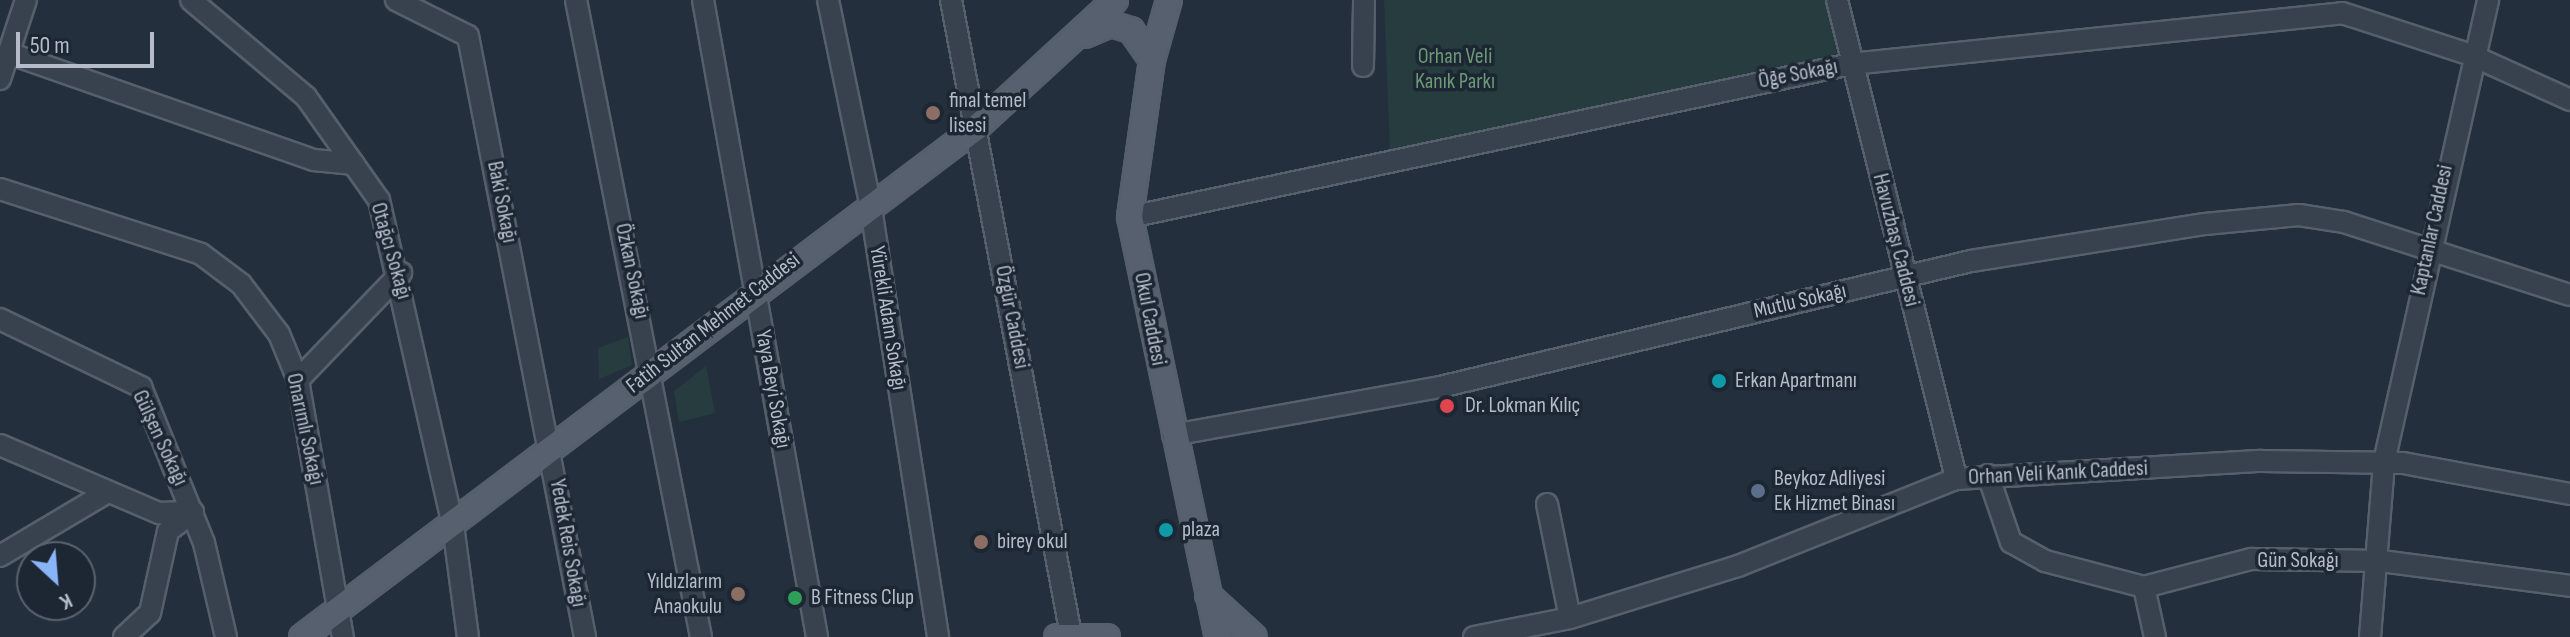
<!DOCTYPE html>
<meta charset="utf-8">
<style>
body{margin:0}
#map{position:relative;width:2570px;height:637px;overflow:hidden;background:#242f3e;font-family:"Sofia Sans Condensed",sans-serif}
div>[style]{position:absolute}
.green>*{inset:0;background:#263c3f}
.roads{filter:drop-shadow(2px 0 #565f6c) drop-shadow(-2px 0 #565f6c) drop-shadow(0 2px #565f6c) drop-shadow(0 -2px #565f6c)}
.minor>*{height:20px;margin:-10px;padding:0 10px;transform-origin:10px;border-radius:10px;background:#38414e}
.major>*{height:24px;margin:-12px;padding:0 12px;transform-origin:12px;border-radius:12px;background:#56606e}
.dots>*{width:22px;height:22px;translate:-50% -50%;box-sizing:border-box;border:4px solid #1d2633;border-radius:50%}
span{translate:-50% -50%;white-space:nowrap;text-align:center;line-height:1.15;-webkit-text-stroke:7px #1d2633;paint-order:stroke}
.park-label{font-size:22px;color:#6b9a76}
.street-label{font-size:22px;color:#b4bcc9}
.poi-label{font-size:22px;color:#b4bcc9}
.left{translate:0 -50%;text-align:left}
.right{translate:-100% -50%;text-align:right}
.north{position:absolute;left:16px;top:541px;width:80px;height:80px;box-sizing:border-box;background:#1d2633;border:2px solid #59626f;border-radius:50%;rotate:154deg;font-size:22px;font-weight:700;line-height:32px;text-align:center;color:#b4bcc9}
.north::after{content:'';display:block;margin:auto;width:28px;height:36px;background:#8ab4f8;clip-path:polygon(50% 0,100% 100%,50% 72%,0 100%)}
.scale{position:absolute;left:16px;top:32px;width:138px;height:36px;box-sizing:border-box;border:4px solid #b4bcc9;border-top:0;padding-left:10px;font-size:24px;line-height:28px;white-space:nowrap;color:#b4bcc9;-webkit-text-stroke:6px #1d2633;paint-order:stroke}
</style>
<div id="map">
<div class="green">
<div style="clip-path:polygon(1384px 0,1826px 0,1837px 54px,1390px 153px)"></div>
<div style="clip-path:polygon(628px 337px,632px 365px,599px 379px,598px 348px)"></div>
<div style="clip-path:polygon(706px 366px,715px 413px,679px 422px,674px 391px)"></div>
</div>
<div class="roads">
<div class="minor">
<div style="left:191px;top:0;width:150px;rotate:40.1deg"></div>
<div style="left:306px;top:97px;width:126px;rotate:54.7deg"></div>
<div style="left:379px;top:200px;width:333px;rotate:77.2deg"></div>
<div style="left:453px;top:525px;width:113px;rotate:82.4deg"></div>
<div style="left:396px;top:0;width:80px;rotate:26.6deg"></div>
<div style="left:468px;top:36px;width:612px;rotate:78.98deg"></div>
<div style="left:576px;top:0;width:649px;rotate:78.9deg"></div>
<div style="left:703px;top:0;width:647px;rotate:79.85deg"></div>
<div style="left:828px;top:0;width:206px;rotate:78.3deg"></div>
<div style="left:870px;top:202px;width:440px;rotate:81.1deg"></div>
<div style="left:951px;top:0;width:646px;rotate:79.3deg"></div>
<div style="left:1837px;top:0;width:494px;rotate:76deg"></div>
<div style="left:11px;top:54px;width:321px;rotate:19.3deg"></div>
<div style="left:314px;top:160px;width:40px;rotate:5.7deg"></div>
<div style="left:1363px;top:66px;width:66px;rotate:-89.1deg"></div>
<div style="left:0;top:79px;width:83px;rotate:-71.8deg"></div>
<div style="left:0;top:189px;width:211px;rotate:17.9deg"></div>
<div style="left:201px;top:254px;width:50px;rotate:36.9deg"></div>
<div style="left:241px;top:284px;width:63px;rotate:52.8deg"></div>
<div style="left:279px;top:334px;width:50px;rotate:67.6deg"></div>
<div style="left:298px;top:380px;width:261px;rotate:80.1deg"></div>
<div style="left:1130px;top:217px;width:737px;rotate:-11.98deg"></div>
<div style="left:1851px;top:64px;width:494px;rotate:-5.9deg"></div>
<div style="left:2342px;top:13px;width:136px;rotate:18deg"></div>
<div style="left:2471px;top:55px;width:109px;rotate:24.4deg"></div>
<div style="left:0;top:319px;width:157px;rotate:25.7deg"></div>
<div style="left:141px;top:387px;width:168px;rotate:68deg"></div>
<div style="left:204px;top:543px;width:97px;rotate:76.8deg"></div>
<div style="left:298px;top:380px;width:149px;rotate:-46.1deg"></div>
<div style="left:1173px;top:435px;width:271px;rotate:-10.2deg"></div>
<div style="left:1440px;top:387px;width:546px;rotate:-13.35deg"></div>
<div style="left:1971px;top:261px;width:237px;rotate:-9deg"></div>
<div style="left:2205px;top:224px;width:94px;rotate:-5.5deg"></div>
<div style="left:2299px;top:215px;width:46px;rotate:8.8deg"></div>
<div style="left:2344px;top:222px;width:237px;rotate:17.9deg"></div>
<div style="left:0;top:445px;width:173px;rotate:23.2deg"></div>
<div style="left:159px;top:513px;width:34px;rotate:-2deg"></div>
<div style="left:1988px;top:475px;width:71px;rotate:71.1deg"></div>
<div style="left:2011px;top:542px;width:39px;rotate:29deg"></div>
<div style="left:2045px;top:561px;width:102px;rotate:14.7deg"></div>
<div style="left:2144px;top:587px;width:111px;rotate:-14.7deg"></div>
<div style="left:2251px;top:559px;width:130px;rotate:0.9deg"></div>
<div style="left:2381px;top:561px;width:191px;rotate:7.5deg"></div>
<div style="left:1547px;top:504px;width:116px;rotate:78.6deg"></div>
<div style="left:0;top:556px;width:123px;rotate:-30.7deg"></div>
<div style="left:2144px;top:587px;width:51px;rotate:77.6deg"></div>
<div style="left:124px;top:637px;width:35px;rotate:-43deg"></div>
<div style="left:150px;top:613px;width:84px;rotate:-77.6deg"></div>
<div style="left:168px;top:531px;width:31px;rotate:-37deg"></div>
<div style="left:1474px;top:637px;width:98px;rotate:-11.2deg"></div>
<div style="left:1570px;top:618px;width:176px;rotate:-17.2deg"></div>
<div style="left:1738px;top:566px;width:235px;rotate:-21.8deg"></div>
<div style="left:1956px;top:479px;width:306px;rotate:-3.4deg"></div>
<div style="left:2261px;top:461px;width:142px;rotate:0.8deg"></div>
<div style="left:2403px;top:463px;width:170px;rotate:10.5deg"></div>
<div style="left:2370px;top:637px;width:176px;rotate:-85.4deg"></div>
<div style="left:2384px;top:462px;width:474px;rotate:-77.3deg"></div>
</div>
<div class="major">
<div style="left:1169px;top:0;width:62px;rotate:105.8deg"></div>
<div style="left:1152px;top:60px;width:159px;rotate:98deg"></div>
<div style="left:1130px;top:217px;width:429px;rotate:78.2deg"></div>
<div style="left:1085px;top:35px;width:28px;rotate:-23deg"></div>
<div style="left:1111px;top:24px;width:21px;rotate:17deg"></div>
<div style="left:1131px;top:30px;width:37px;rotate:55deg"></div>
<div style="left:1208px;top:595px;width:62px;rotate:42.4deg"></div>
<div style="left:302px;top:637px;width:845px;rotate:-37.06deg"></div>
<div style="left:976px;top:128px;width:189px;rotate:-42.6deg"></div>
<div style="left:1057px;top:637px;width:50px"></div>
</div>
</div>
<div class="dots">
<div style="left:933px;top:113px;background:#8d6e63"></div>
<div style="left:1719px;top:381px;background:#0f9aa8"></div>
<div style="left:1447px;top:406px;background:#e0444e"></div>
<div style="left:1758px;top:491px;background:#5c6f8a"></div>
<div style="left:1166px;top:530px;background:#0f9aa8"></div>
<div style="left:981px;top:542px;background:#8d6e63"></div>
<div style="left:738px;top:594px;background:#8d6e63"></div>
<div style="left:795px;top:598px;background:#2e9e5b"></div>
</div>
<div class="park-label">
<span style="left:1455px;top:69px">Orhan Veli<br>Kanık Parkı</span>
</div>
<div class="street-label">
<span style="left:1798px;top:74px;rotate:-11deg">Öḡe Sokağı</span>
<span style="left:502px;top:202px;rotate:79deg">Baki Sokağı</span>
<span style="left:2432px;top:230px;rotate:-78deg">Kaptanlar Caddesi</span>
<span style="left:1896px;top:240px;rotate:76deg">Havuzbaşı Caddesi</span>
<span style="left:391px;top:251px;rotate:74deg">Otağcı Sokağı</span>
<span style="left:632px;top:271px;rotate:78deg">Özkan Sokağı</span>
<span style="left:1800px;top:301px;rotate:-13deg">Mutlu Sokağı</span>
<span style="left:1012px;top:317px;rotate:79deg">Özgür Caddesi</span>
<span style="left:888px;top:318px;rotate:81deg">Yürekli Adam Sokağı</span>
<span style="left:1150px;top:319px;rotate:79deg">Okul Caddesi</span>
<span style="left:713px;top:323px;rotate:-38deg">Fatih Sultan Mehmet Caddesi</span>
<span style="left:773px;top:389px;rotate:80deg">Yaya Beyi Sokağı</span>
<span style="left:305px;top:429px;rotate:78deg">Onarımlı Sokağı</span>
<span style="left:160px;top:438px;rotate:65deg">Gülşen Sokağı</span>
<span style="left:2058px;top:473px;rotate:-3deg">Orhan Veli Kanık Caddesi</span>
<span style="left:568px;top:543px;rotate:80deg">Yedek Reis Sokağı</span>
<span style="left:2298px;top:561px">Gün Sokağı</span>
</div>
<div class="poi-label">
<span class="left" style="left:949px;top:113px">final temel<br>lisesi</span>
<span class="left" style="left:1735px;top:381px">Erkan Apartmanı</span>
<span class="left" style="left:1465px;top:406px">Dr. Lokman Kılıç</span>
<span class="left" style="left:1774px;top:491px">Beykoz Adliyesi<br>Ek Hizmet Binası</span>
<span class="left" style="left:1182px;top:530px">plaza</span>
<span class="left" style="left:997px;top:542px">birey okul</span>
<span class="right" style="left:722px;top:594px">Yıldızlarım<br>Anaokulu</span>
<span class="left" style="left:811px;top:598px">B Fitness Clup</span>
</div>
<div class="north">K</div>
<div class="scale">50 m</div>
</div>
